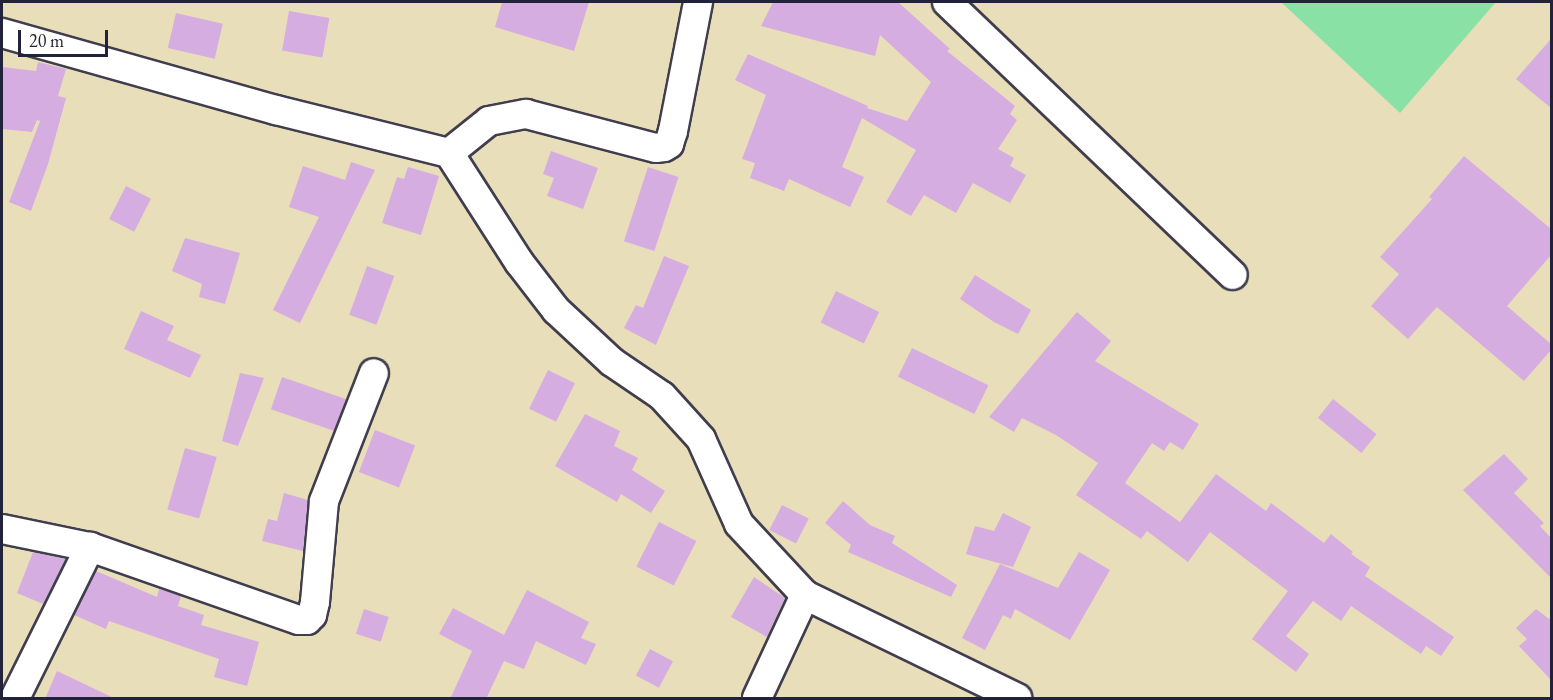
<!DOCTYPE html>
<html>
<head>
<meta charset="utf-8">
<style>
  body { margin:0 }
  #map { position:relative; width:1553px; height:700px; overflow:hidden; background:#e9deba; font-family:"EB Garamond",serif }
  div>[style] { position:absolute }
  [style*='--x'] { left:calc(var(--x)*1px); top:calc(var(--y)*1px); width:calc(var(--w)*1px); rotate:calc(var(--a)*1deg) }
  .green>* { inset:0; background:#89e1a6 }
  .building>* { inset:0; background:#d5ade0; transform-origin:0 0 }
  .roads { filter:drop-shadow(2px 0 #403e4e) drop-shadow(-2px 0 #403e4e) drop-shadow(0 2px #403e4e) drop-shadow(0 -2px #403e4e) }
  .street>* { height:28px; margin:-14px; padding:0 14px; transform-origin:14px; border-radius:14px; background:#fff }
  span { translate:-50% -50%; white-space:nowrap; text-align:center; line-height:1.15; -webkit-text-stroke:6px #fdfcf7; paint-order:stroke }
  .frame { position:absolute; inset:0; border:3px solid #22223b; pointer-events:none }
  .scale { position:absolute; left:18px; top:30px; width:90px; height:27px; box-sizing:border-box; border:3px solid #22223b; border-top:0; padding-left:8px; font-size:18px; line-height:21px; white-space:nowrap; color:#22223b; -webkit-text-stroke:4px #fdfcf7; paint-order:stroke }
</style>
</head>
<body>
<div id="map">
  <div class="green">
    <i style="clip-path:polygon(1281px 2px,1496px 2px,1400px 113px)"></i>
  </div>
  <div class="building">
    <i style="clip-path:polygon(502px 2px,589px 2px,574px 51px,495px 27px)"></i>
    <i style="clip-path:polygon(773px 2px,898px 2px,950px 49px,947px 51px,1015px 106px,1010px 114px,1017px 120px,998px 149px,1014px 158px,1010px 166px,1026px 175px,1010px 203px,973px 183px,956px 213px,924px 195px,911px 216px,886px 202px,916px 150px,862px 118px,842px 167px,864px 177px,850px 207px,789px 179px,784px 191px,750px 178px,755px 163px,742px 159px,766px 95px,735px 80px,748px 54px,868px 106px,867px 108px,907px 121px,931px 82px,880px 35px,875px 56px,761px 26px)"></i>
    <i style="left:289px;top:11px;width:41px;height:40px;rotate:10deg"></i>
    <i style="left:176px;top:13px;width:48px;height:36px;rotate:13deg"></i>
    <i style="clip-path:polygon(1551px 39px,1551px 108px,1516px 79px)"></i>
    <i style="clip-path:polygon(38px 62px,66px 69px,58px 96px,66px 98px,48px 164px,31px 211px,9px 202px,40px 121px,37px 120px,32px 132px,2px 129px,2px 67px,36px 71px)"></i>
    <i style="clip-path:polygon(551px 151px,598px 168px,583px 209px,547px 196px,554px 178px,543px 174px)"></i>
    <i style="clip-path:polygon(1464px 156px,1551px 229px,1551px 255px,1507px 306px,1551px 344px,1551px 350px,1524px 381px,1437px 307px,1408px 339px,1371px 306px,1399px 274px,1380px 257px,1432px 199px,1429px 197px)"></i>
    <i style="clip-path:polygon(351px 162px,375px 170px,300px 323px,273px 310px,319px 217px,289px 207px,303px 166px,345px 180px)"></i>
    <i style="clip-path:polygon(408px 167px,439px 176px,421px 235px,382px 223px,397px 177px,404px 179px)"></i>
    <i style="left:648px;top:167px;width:32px;height:78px;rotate:18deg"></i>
    <i style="left:126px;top:186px;width:28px;height:37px;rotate:27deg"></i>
    <i style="clip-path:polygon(185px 238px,240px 253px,225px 304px,199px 297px,202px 284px,172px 271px)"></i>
    <i style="clip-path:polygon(664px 256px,689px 266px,656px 345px,624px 328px,636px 305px,643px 308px)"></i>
    <i style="left:367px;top:266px;width:29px;height:52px;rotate:20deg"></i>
    <i style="clip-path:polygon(975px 275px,1031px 310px,1018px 334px,994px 322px,960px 299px)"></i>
    <i style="left:836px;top:291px;width:48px;height:35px;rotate:26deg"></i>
    <i style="clip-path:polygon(141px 311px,174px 326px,167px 340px,201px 355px,190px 378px,124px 349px)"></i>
    <i style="clip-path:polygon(1077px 312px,1111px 341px,1095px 361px,1199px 424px,1183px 450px,1170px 442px,1164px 451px,1152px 443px,1125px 483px,1180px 522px,1216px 474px,1266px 511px,1271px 503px,1324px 543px,1331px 534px,1353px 552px,1351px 554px,1370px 567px,1365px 576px,1454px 637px,1441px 656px,1426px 646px,1421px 654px,1351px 606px,1341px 621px,1313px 601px,1286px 636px,1309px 654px,1296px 672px,1252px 639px,1288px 591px,1210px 532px,1188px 562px,1147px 531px,1141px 539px,1076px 495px,1098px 463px,1056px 435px,1022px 418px,1014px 432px,989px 417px)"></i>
    <i style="left:912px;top:348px;width:85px;height:32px;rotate:26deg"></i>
    <i style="left:548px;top:370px;width:30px;height:43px;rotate:26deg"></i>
    <i style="clip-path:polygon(240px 373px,264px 378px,238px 446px,222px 441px)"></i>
    <i style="left:282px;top:377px;width:68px;height:34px;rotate:19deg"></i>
    <i style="left:1333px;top:399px;width:56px;height:24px;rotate:39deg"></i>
    <i style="clip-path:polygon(585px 414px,620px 431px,614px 446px,638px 458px,632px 470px,665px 491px,651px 513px,621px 494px,617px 502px,555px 466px)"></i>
    <i style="left:375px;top:430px;width:43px;height:45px;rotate:21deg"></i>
    <i style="left:185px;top:448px;width:33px;height:64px;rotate:16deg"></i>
    <i style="clip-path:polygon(1504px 454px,1528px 479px,1514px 493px,1544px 523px,1540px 526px,1551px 538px,1551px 578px,1463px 490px)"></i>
    <i style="clip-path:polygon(284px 493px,308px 500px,303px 551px,262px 541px,268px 519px,277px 521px)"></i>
    <i style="clip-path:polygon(843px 501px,870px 525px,895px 536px,892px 543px,957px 585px,951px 597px,848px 552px,851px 545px,825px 523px)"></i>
    <i style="left:782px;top:505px;width:30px;height:28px;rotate:27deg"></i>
    <i style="clip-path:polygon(1003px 513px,1031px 527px,1013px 567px,966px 554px,975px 526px,994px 531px)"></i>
    <i style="left:659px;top:522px;width:42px;height:50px;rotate:27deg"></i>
    <i style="clip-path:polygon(33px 552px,66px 559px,43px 604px,17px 593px)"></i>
    <i style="clip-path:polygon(1079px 552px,1110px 570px,1070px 640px,1015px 609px,1011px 619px,1003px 615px,985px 650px,962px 638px,1000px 564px,1058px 588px)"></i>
    <i style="clip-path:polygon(96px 571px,157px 597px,159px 589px,181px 596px,178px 606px,204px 615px,201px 625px,259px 642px,247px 686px,214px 677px,219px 659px,109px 621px,106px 629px,74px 615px)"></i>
    <i style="clip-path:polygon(754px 577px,785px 598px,767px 637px,731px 617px)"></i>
    <i style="clip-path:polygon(527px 590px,589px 622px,581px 638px,596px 644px,586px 665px,536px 641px,524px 669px,504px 661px,486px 699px,450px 699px,472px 651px,439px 634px,453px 608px,504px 635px)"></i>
    <i style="left:364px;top:609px;width:26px;height:26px;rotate:18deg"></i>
    <i style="clip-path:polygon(1536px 609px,1549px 619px,1551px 616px,1551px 680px,1519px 646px,1527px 639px,1516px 628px)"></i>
    <i style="left:650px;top:649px;width:26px;height:30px;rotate:28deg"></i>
    <i style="clip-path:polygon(57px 671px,116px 699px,45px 699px)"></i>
  </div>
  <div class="roads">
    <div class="street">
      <i style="--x:947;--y:2;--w:395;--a:43.7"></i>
      <i style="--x:2;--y:33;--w:285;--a:15.7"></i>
      <i style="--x:276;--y:110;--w:178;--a:14"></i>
      <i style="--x:449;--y:153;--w:130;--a:57.3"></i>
      <i style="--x:519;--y:262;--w:61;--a:52.4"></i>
      <i style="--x:556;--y:310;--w:76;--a:42.9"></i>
      <i style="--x:612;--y:362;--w:60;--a:34.2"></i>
      <i style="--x:662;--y:396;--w:58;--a:47.8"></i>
      <i style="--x:701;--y:439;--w:93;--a:65.9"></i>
      <i style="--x:739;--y:524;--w:97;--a:47.1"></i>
      <i style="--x:449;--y:153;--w:51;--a:-38.7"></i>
      <i style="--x:489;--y:121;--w:38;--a:-11"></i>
      <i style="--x:526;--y:114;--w:134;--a:14.7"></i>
      <i style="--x:656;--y:148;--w:8;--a:-7"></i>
      <i style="--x:664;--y:147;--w:6;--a:-31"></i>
      <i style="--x:669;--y:144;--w:14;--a:-73"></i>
      <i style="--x:673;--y:131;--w:131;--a:-79"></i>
      <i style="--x:2;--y:529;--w:90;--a:11.6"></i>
      <i style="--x:90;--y:547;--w:221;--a:19.3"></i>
      <i style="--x:299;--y:620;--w:8;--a:0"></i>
      <i style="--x:307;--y:620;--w:7;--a:-45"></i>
      <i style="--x:312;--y:615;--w:13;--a:-77"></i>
      <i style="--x:315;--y:602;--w:101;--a:-84.9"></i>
      <i style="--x:324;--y:501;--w:137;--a:-68.7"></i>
      <i style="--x:15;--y:698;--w:169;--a:-63.6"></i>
      <i style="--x:757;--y:698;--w:114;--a:-65"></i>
      <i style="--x:805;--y:595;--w:236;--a:25.9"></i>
    </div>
  </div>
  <div class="frame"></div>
  <div class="scale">20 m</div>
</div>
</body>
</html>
